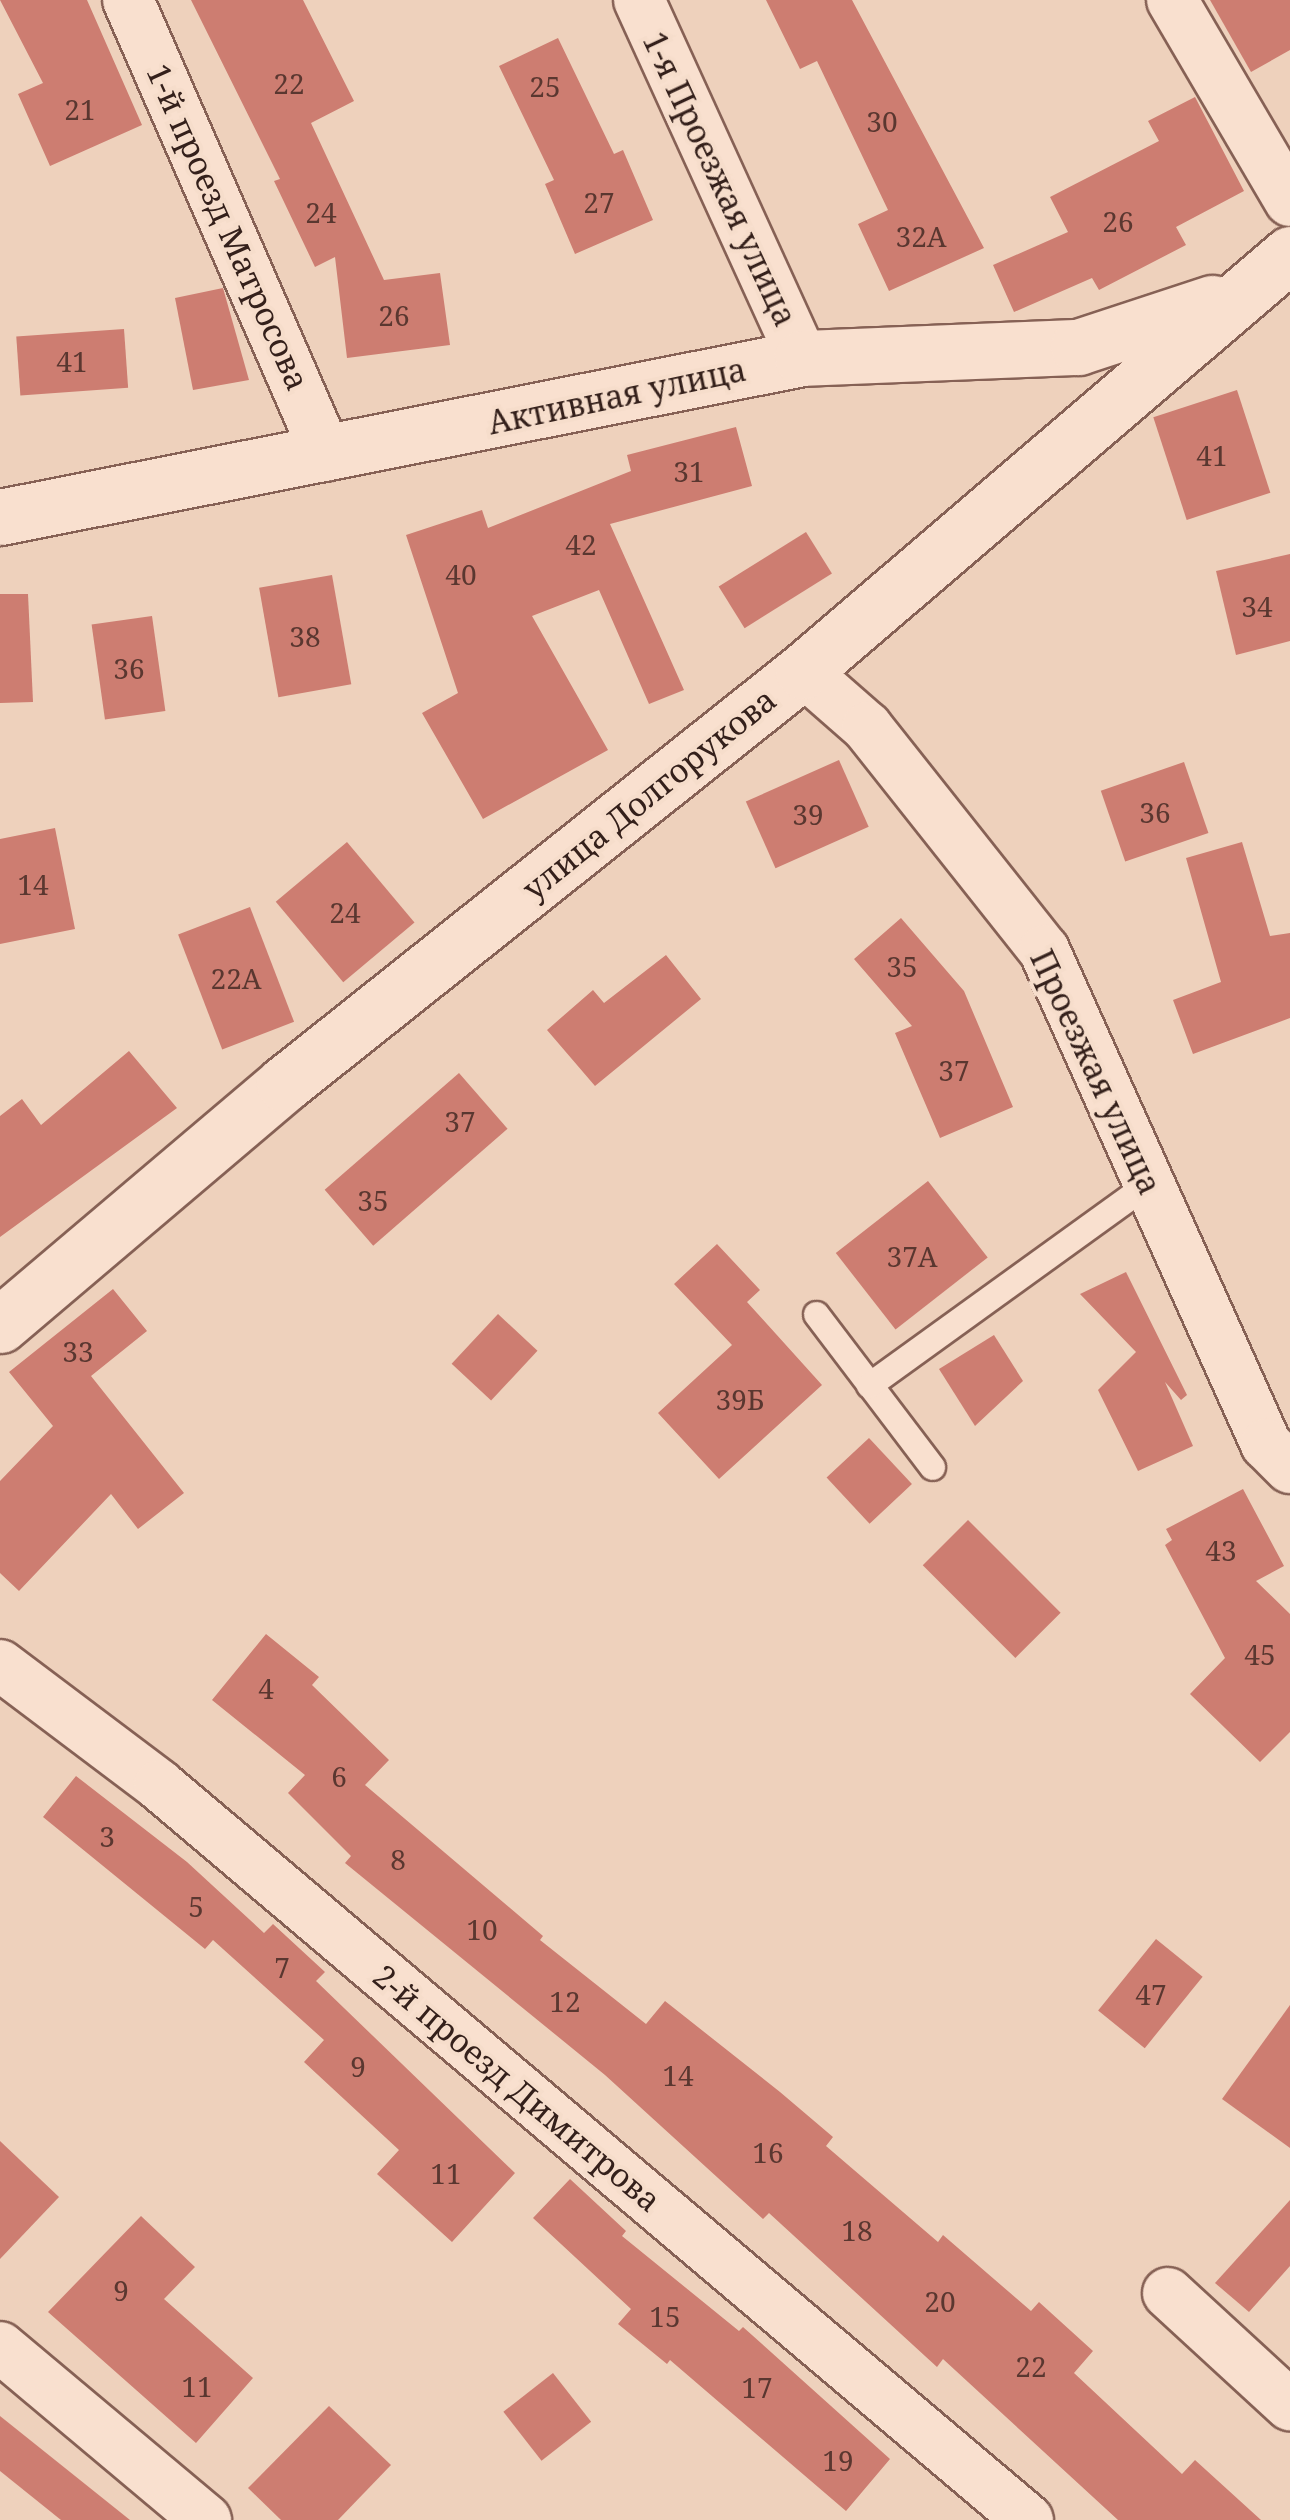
<!DOCTYPE html>
<html>
<head>
<meta charset="utf-8">
<style>
  body { margin:0 }
  #map { position:relative; width:1290px; height:2520px; overflow:hidden; background:#eed1bc; font-family:"Noto Serif",serif }
  div>[style] { position:absolute }
  [style*='--x'] { left:calc(var(--x)*1px); top:calc(var(--y)*1px); width:calc(var(--w)*1px); rotate:calc(var(--a)*1deg) }
  .building>* { inset:0; background:#cd7d71; transform-origin:0 0 }
  .roads { filter:drop-shadow(2px 0 #866155) drop-shadow(-2px 0 #866155) drop-shadow(0 2px #866155) drop-shadow(0 -2px #866155) }
  .lane>* { height:25px; margin:-12.5px; padding:0 12.5px; transform-origin:12.5px; border-radius:12.5px; background:#f9e0cf }
  .street>* { height:50px; margin:-25px; padding:0 25px; transform-origin:25px; border-radius:25px; background:#f9e0cf }
  .secondary>* { height:55px; margin:-27.5px; padding:0 27.5px; transform-origin:27.5px; border-radius:27.5px; background:#f9e0cf }
  span { translate:-50% -50%; white-space:nowrap; text-align:center; line-height:1.15; -webkit-text-stroke:8px #f6ddcb; paint-order:stroke }
  .number-label { font-size:28px; color:#5a3730 }
  .number-label span { -webkit-text-stroke-width:0 }
  .street-label { font-size:32px; color:#34201b }
</style>
</head>
<body>
<div id="map">
  <div class="building">
    <i style="clip-path:polygon(0 0,87px 0,142px 125px,50px 166px,18px 94px,43px 83px)"></i>
    <i style="clip-path:polygon(191px 0,303px 0,354px 101px,311px 123px,384px 280px,440px 273px,450px 345px,347px 358px,335px 257px,315px 267px,274px 181px,280px 179px)"></i>
    <i style="clip-path:polygon(766px 0,852px 0,984px 248px,889px 291px,858px 224px,888px 210px,817px 61px,800px 69px)"></i>
    <i style="clip-path:polygon(1210px 0,1290px 0,1290px 50px,1251px 72px)"></i>
    <i style="clip-path:polygon(558px 38px,614px 154px,623px 150px,653px 220px,575px 254px,545px 184px,554px 180px,499px 66px)"></i>
    <i style="clip-path:polygon(1195px 97px,1244px 191px,1176px 227px,1186px 245px,1099px 290px,1092px 278px,1014px 312px,993px 265px,1068px 232px,1050px 197px,1159px 141px,1148px 121px)"></i>
    <i style="clip-path:polygon(223px 288px,249px 380px,193px 390px,175px 298px)"></i>
    <i style="left:124px;top:329px;width:59px;height:108px;rotate:86deg"></i>
    <i style="left:1237px;top:390px;width:108px;height:88px;rotate:72deg"></i>
    <i style="clip-path:polygon(736px 427px,752px 486px,610px 524px,684px 690px,649px 704px,599px 590px,532px 616px,608px 750px,483px 819px,422px 713px,458px 693px,406px 535px,482px 510px,488px 528px,631px 471px,627px 455px)"></i>
    <i style="left:806px;top:532px;width:49px;height:103px;rotate:58deg"></i>
    <i style="clip-path:polygon(1290px 554px,1290px 641px,1236px 655px,1216px 571px)"></i>
    <i style="left:332px;top:575px;width:111px;height:74px;rotate:80deg"></i>
    <i style="clip-path:polygon(0 594px,28px 594px,33px 702px,0 703px)"></i>
    <i style="left:152px;top:616px;width:96px;height:61px;rotate:82deg"></i>
    <i style="left:839px;top:760px;width:73px;height:102px;rotate:66deg"></i>
    <i style="left:1184px;top:762px;width:75px;height:88px;rotate:71deg"></i>
    <i style="clip-path:polygon(55px 828px,75px 929px,0 944px,0 839px)"></i>
    <i style="left:347px;top:842px;width:105px;height:93px;rotate:50deg"></i>
    <i style="clip-path:polygon(1242px 842px,1270px 936px,1290px 933px,1290px 1018px,1193px 1054px,1173px 1000px,1221px 982px,1186px 858px)"></i>
    <i style="left:250px;top:907px;width:123px;height:77px;rotate:69deg"></i>
    <i style="clip-path:polygon(901px 918px,964px 991px,1013px 1107px,940px 1138px,895px 1033px,912px 1026px,854px 959px)"></i>
    <i style="clip-path:polygon(666px 955px,701px 999px,595px 1086px,547px 1030px,593px 990px,604px 1003px)"></i>
    <i style="clip-path:polygon(129px 1051px,177px 1108px,0 1237px,0 1116px,22px 1099px,41px 1125px)"></i>
    <i style="left:459px;top:1073px;width:74px;height:178px;rotate:49deg"></i>
    <i style="left:928px;top:1181px;width:97px;height:117px;rotate:52deg"></i>
    <i style="clip-path:polygon(717px 1244px,760px 1290px,747px 1302px,822px 1385px,719px 1479px,658px 1413px,732px 1345px,674px 1284px)"></i>
    <i style="clip-path:polygon(1126px 1272px,1187px 1395px,1181px 1400px,1165px 1382px,1193px 1446px,1138px 1471px,1098px 1390px,1136px 1352px,1080px 1294px)"></i>
    <i style="clip-path:polygon(113px 1289px,147px 1331px,91px 1376px,184px 1493px,138px 1529px,111px 1494px,19px 1591px,0 1573px,0 1481px,53px 1426px,9px 1372px)"></i>
    <i style="left:498px;top:1314px;width:54px;height:68px;rotate:43deg"></i>
    <i style="clip-path:polygon(994px 1335px,1023px 1381px,975px 1426px,939px 1369px)"></i>
    <i style="left:869px;top:1438px;width:63px;height:58px;rotate:47deg"></i>
    <i style="clip-path:polygon(1243px 1489px,1284px 1566px,1256px 1581px,1290px 1614px,1290px 1732px,1260px 1762px,1190px 1694px,1225px 1658px,1165px 1545px,1172px 1540px,1166px 1529px)"></i>
    <i style="left:968px;top:1520px;width:131px;height:64px;rotate:45deg"></i>
    <i style="clip-path:polygon(266px 1634px,319px 1677px,312px 1685px,389px 1760px,365px 1785px,543px 1936px,540px 1940px,646px 2024px,665px 2001px,780px 2092px,833px 2137px,826px 2146px,938px 2242px,943px 2235px,1031px 2311px,1039px 2302px,1093px 2351px,1074px 2373px,1182px 2474px,1195px 2460px,1261px 2520px,1118px 2520px,943px 2359px,937px 2367px,769px 2213px,763px 2219px,605px 2075px,345px 1863px,351px 1856px,288px 1793px,305px 1775px,212px 1700px)"></i>
    <i style="clip-path:polygon(76px 1776px,187px 1862px,264px 1933px,273px 1924px,325px 1972px,316px 1981px,515px 2173px,452px 2242px,377px 2174px,399px 2150px,304px 2062px,324px 2040px,213px 1940px,205px 1949px,43px 1817px)"></i>
    <i style="left:1156px;top:1939px;width:60px;height:92px;rotate:39deg"></i>
    <i style="clip-path:polygon(1290px 2005px,1290px 2148px,1222px 2099px)"></i>
    <i style="clip-path:polygon(0 2141px,59px 2197px,0 2259px)"></i>
    <i style="clip-path:polygon(570px 2179px,626px 2231px,622px 2236px,739px 2331px,743px 2327px,890px 2459px,846px 2511px,670px 2360px,667px 2364px,618px 2324px,631px 2309px,533px 2218px)"></i>
    <i style="clip-path:polygon(1290px 2200px,1290px 2266px,1249px 2312px,1215px 2283px)"></i>
    <i style="clip-path:polygon(141px 2216px,195px 2267px,164px 2299px,253px 2378px,196px 2443px,48px 2312px)"></i>
    <i style="left:553px;top:2373px;width:62px;height:63px;rotate:52deg"></i>
    <i style="clip-path:polygon(329px 2406px,391px 2465px,338px 2520px,281px 2520px,248px 2488px)"></i>
    <i style="clip-path:polygon(0 2416px,130px 2520px,61px 2520px,0 2471px)"></i>
  </div>
  <div class="roads">
    <div class="lane">
      <i style="--x:816;--y:1314;--w:192;--a:52.8"></i>
      <i style="--x:869;--y:1385;--w:344;--a:-35.8"></i>
    </div>
    <div class="street">
      <i style="--x:128;--y:0;--w:497;--a:66.4"></i>
      <i style="--x:639;--y:0;--w:393;--a:65.5"></i>
      <i style="--x:1172;--y:0;--w:233;--a:59.6"></i>
      <i style="--x:803;--y:671;--w:85;--a:41.2"></i>
      <i style="--x:867;--y:727;--w:285;--a:51.6"></i>
      <i style="--x:1044;--y:950;--w:542;--a:65.8"></i>
      <i style="--x:1266;--y:1444;--w:34;--a:45"></i>
      <i style="--x:0;--y:1665;--w:199;--a:37"></i>
      <i style="--x:159;--y:1785;--w:1138;--a:40.22"></i>
      <i style="--x:1168;--y:2293;--w:166;--a:42.6"></i>
      <i style="--x:0;--y:2347;--w:269;--a:40"></i>
    </div>
    <div class="secondary">
      <i style="--x:0;--y:517;--w:818;--a:-11.21"></i>
      <i style="--x:802;--y:358;--w:276;--a:-2.3"></i>
      <i style="--x:1078;--y:347;--w:141;--a:-18.2"></i>
      <i style="--x:0;--y:1325;--w:372;--a:-40.3"></i>
      <i style="--x:284;--y:1084;--w:663;--a:-38.51"></i>
      <i style="--x:803;--y:671;--w:641;--a:-40.57"></i>
    </div>
  </div>
  <div class="number-label">
    <span style="left:289px;top:83px">22</span>
    <span style="left:545px;top:86px">25</span>
    <span style="left:80px;top:109px">21</span>
    <span style="left:882px;top:121px">30</span>
    <span style="left:599px;top:202px">27</span>
    <span style="left:321px;top:212px">24</span>
    <span style="left:1118px;top:221px">26</span>
    <span style="left:921px;top:236px">32А</span>
    <span style="left:394px;top:315px">26</span>
    <span style="left:72px;top:361px">41</span>
    <span style="left:1212px;top:455px">41</span>
    <span style="left:689px;top:471px">31</span>
    <span style="left:581px;top:544px">42</span>
    <span style="left:461px;top:574px">40</span>
    <span style="left:1257px;top:606px">34</span>
    <span style="left:305px;top:636px">38</span>
    <span style="left:129px;top:668px">36</span>
    <span style="left:1155px;top:812px">36</span>
    <span style="left:808px;top:814px">39</span>
    <span style="left:33px;top:884px">14</span>
    <span style="left:345px;top:912px">24</span>
    <span style="left:902px;top:966px">35</span>
    <span style="left:236px;top:978px">22А</span>
    <span style="left:954px;top:1070px">37</span>
    <span style="left:460px;top:1121px">37</span>
    <span style="left:373px;top:1200px">35</span>
    <span style="left:912px;top:1256px">37А</span>
    <span style="left:78px;top:1351px">33</span>
    <span style="left:740px;top:1399px">39Б</span>
    <span style="left:1221px;top:1550px">43</span>
    <span style="left:1260px;top:1654px">45</span>
    <span style="left:266px;top:1688px">4</span>
    <span style="left:339px;top:1776px">6</span>
    <span style="left:107px;top:1836px">3</span>
    <span style="left:398px;top:1859px">8</span>
    <span style="left:196px;top:1906px">5</span>
    <span style="left:482px;top:1929px">10</span>
    <span style="left:282px;top:1967px">7</span>
    <span style="left:1151px;top:1994px">47</span>
    <span style="left:565px;top:2001px">12</span>
    <span style="left:358px;top:2066px">9</span>
    <span style="left:678px;top:2075px">14</span>
    <span style="left:768px;top:2152px">16</span>
    <span style="left:446px;top:2173px">11</span>
    <span style="left:857px;top:2230px">18</span>
    <span style="left:121px;top:2290px">9</span>
    <span style="left:940px;top:2301px">20</span>
    <span style="left:665px;top:2316px">15</span>
    <span style="left:1031px;top:2366px">22</span>
    <span style="left:197px;top:2386px">11</span>
    <span style="left:757px;top:2387px">17</span>
    <span style="left:838px;top:2460px">19</span>
  </div>
  <div class="street-label">
    <span style="left:720px;top:179px;rotate:65deg">1-я Проезжая улица</span>
    <span style="left:228px;top:227px;rotate:66deg">1-й проезд Матросова</span>
    <span style="left:617px;top:396px;rotate:-12deg">Активная улица</span>
    <span style="left:649px;top:794px;rotate:-39deg">улица Долгорукова</span>
    <span style="left:1096px;top:1072px;rotate:65deg">Проезжая улица</span>
    <span style="left:517px;top:2088px;rotate:40deg">2-й проезд Димитрова</span>
  </div>
</div>
</body>
</html>
